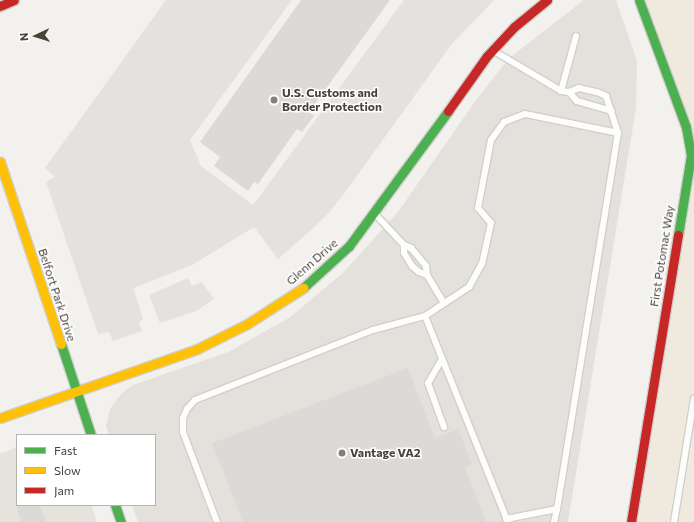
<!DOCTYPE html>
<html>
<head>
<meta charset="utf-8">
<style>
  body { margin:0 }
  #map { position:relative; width:694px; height:522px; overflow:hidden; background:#f2f1ed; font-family:Commissioner,sans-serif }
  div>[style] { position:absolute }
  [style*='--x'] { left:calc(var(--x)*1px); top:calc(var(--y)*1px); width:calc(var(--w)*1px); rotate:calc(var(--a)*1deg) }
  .residential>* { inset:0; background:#e5e3db }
  .commercial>* { inset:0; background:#f0eade }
  .industrial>* { inset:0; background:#e4e1dd }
  .parking>* { inset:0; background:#e4e2de }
  .building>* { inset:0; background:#dcdad6 }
  .roads { filter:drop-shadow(1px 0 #d0cfcb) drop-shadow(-1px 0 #d0cfcb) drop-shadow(0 1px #d0cfcb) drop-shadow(0 -1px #d0cfcb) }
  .lane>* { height:6px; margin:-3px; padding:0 3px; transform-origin:3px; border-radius:3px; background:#fdfdfc }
  .fast>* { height:9px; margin:-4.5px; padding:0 4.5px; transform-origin:4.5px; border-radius:4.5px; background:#4caf50 }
  .slow>* { height:9px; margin:-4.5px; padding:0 4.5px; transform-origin:4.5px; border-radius:4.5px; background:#ffc107 }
  .jam>* { height:9px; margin:-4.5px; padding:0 4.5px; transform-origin:4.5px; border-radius:4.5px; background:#c62828 }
  .dots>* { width:11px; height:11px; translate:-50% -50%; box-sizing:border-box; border:2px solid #fff; border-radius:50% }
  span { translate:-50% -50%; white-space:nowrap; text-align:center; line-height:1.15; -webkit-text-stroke:3px #fff; paint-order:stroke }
  .poi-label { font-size:12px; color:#484339; font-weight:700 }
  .left { translate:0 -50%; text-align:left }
  .street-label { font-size:12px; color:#484339 }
  .legend { position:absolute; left:16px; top:434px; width:140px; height:72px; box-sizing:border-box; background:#fff; border:1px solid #b6b4b0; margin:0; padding:5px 7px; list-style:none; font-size:12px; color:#484339 }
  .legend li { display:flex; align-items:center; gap:8px; height:20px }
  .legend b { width:20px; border:1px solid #b6b4b0 }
  .north { position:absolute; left:16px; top:16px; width:40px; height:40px; -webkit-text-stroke:3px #fff; paint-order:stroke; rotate:266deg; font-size:11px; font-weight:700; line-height:16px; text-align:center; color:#484339 }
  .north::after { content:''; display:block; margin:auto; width:14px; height:18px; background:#484339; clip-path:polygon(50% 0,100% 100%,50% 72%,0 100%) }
</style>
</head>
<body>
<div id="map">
  <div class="residential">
    <i style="clip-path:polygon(17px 447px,17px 505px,91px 505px,97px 522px,0 522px,0 454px)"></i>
  </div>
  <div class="commercial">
    <i style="clip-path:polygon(639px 0,694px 0,694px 522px,631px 522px,691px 155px)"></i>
  </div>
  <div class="industrial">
    <i style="clip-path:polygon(584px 0,616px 0,637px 61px,636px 108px,568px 522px,138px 522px,132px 505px,155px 505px,155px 435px,109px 435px,106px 426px,110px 409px,122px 393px,133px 385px,228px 352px,289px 318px,343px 273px,398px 212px,474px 103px,508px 59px)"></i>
  </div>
  <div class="parking">
    <i style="clip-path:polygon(166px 0,292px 0,190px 140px,201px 166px,253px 205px,404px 0,494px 0,451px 45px,349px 187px,328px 214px,310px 231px,278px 259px,254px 227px,192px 265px,136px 287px,134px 290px,143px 319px,139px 323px,142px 331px,113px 341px,109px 332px,98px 334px,46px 182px,55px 177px,45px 168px)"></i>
    <i style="clip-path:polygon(188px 278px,192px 286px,202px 282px,214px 299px,196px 311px,160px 323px,149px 295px)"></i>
  </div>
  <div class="building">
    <i style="clip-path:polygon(301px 0,390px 0,309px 112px,314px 116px,302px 132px,297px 129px,258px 184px,254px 182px,248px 191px,214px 166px,220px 157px,200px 142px)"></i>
    <i style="clip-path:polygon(408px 368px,435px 438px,458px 429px,472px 464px,465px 467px,486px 522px,243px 522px,212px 443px)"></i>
    <i style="clip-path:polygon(16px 505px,40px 505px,46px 522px,21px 522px)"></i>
  </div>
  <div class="roads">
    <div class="lane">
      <i style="--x:494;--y:51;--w:78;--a:30.8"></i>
      <i style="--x:561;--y:91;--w:8;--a:7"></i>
      <i style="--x:569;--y:92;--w:11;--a:-22"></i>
      <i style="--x:579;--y:88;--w:18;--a:13"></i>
      <i style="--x:597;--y:92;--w:10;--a:24"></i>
      <i style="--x:606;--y:96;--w:39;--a:72"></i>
      <i style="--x:618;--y:133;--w:381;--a:99.2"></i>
      <i style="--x:557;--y:509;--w:52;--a:168.9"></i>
      <i style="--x:561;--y:91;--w:57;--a:-74.7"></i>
      <i style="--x:569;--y:92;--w:12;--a:48"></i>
      <i style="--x:577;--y:101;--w:36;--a:16"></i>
      <i style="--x:376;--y:215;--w:41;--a:47"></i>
      <i style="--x:404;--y:245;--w:8;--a:23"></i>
      <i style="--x:411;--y:248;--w:23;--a:50"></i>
      <i style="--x:426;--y:266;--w:9;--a:84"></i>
      <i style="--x:427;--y:275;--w:33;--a:59"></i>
      <i style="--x:404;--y:245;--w:8;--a:90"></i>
      <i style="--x:404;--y:253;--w:15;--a:58"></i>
      <i style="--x:412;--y:266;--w:9;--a:41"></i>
      <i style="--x:419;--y:272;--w:9;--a:21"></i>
      <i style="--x:425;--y:316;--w:222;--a:68.1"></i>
      <i style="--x:442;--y:359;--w:28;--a:120"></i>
      <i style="--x:428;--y:383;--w:47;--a:70"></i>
      <i style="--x:217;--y:522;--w:96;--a:-110.7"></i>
      <i style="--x:183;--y:432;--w:14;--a:-90"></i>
      <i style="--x:183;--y:418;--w:10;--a:-66"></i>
      <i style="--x:187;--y:409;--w:12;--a:-48"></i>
      <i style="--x:195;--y:400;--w:191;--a:-21.5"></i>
      <i style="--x:373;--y:330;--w:54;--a:-15.1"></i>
      <i style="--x:425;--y:316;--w:53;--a:-33.4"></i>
      <i style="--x:469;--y:287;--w:26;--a:-61"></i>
      <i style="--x:482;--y:264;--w:42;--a:-77.6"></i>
      <i style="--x:491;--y:223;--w:20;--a:-131"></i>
      <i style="--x:478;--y:208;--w:69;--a:-79.2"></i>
      <i style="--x:491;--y:140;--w:22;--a:-54"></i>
      <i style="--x:504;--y:122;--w:22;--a:-21"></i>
      <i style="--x:525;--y:114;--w:95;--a:11.5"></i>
      <i style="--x:554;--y:522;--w:13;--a:-77"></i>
      <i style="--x:674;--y:522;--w:125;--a:-80.8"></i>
    </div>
    <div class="fast">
      <i style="--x:639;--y:0;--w:135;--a:69.7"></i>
      <i style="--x:686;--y:127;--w:28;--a:80"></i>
      <i style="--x:691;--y:155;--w:81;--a:99.2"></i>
      <i style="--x:303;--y:288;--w:62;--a:-42.4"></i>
      <i style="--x:349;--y:246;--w:167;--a:-53.7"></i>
      <i style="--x:61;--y:344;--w:96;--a:71.8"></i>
      <i style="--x:115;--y:505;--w:18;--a:71"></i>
    </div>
    <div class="slow">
      <i style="--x:0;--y:162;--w:192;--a:71.5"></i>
      <i style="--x:0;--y:418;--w:209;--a:-19.3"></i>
      <i style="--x:197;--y:349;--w:56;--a:-26.6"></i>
      <i style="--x:247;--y:324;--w:67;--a:-32.7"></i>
    </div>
    <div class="jam">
      <i style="--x:0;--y:6;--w:15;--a:-23"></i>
      <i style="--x:448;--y:111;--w:67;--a:-54.7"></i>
      <i style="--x:487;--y:56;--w:40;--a:-47"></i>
      <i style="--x:514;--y:27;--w:43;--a:-39.3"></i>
      <i style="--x:631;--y:522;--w:291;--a:-80.7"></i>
    </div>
  </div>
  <div class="dots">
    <i style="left:274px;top:100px;background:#848078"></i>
    <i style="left:342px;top:453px;background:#848078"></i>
  </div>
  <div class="poi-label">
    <span class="left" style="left:282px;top:100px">U.S. Customs and<br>Border Protection</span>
    <span class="left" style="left:350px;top:453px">Vantage VA2</span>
  </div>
  <div class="street-label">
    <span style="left:662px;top:256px;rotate:-81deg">First Potomac Way</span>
    <span style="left:312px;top:262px;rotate:-41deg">Glenn Drive</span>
    <span style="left:57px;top:295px;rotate:72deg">Belfort Park Drive</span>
  </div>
  <ul class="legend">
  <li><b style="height:5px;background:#4caf50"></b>Fast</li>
  <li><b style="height:5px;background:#ffc107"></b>Slow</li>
  <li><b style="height:5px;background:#c62828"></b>Jam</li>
  </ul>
  <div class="north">N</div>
</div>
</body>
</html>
